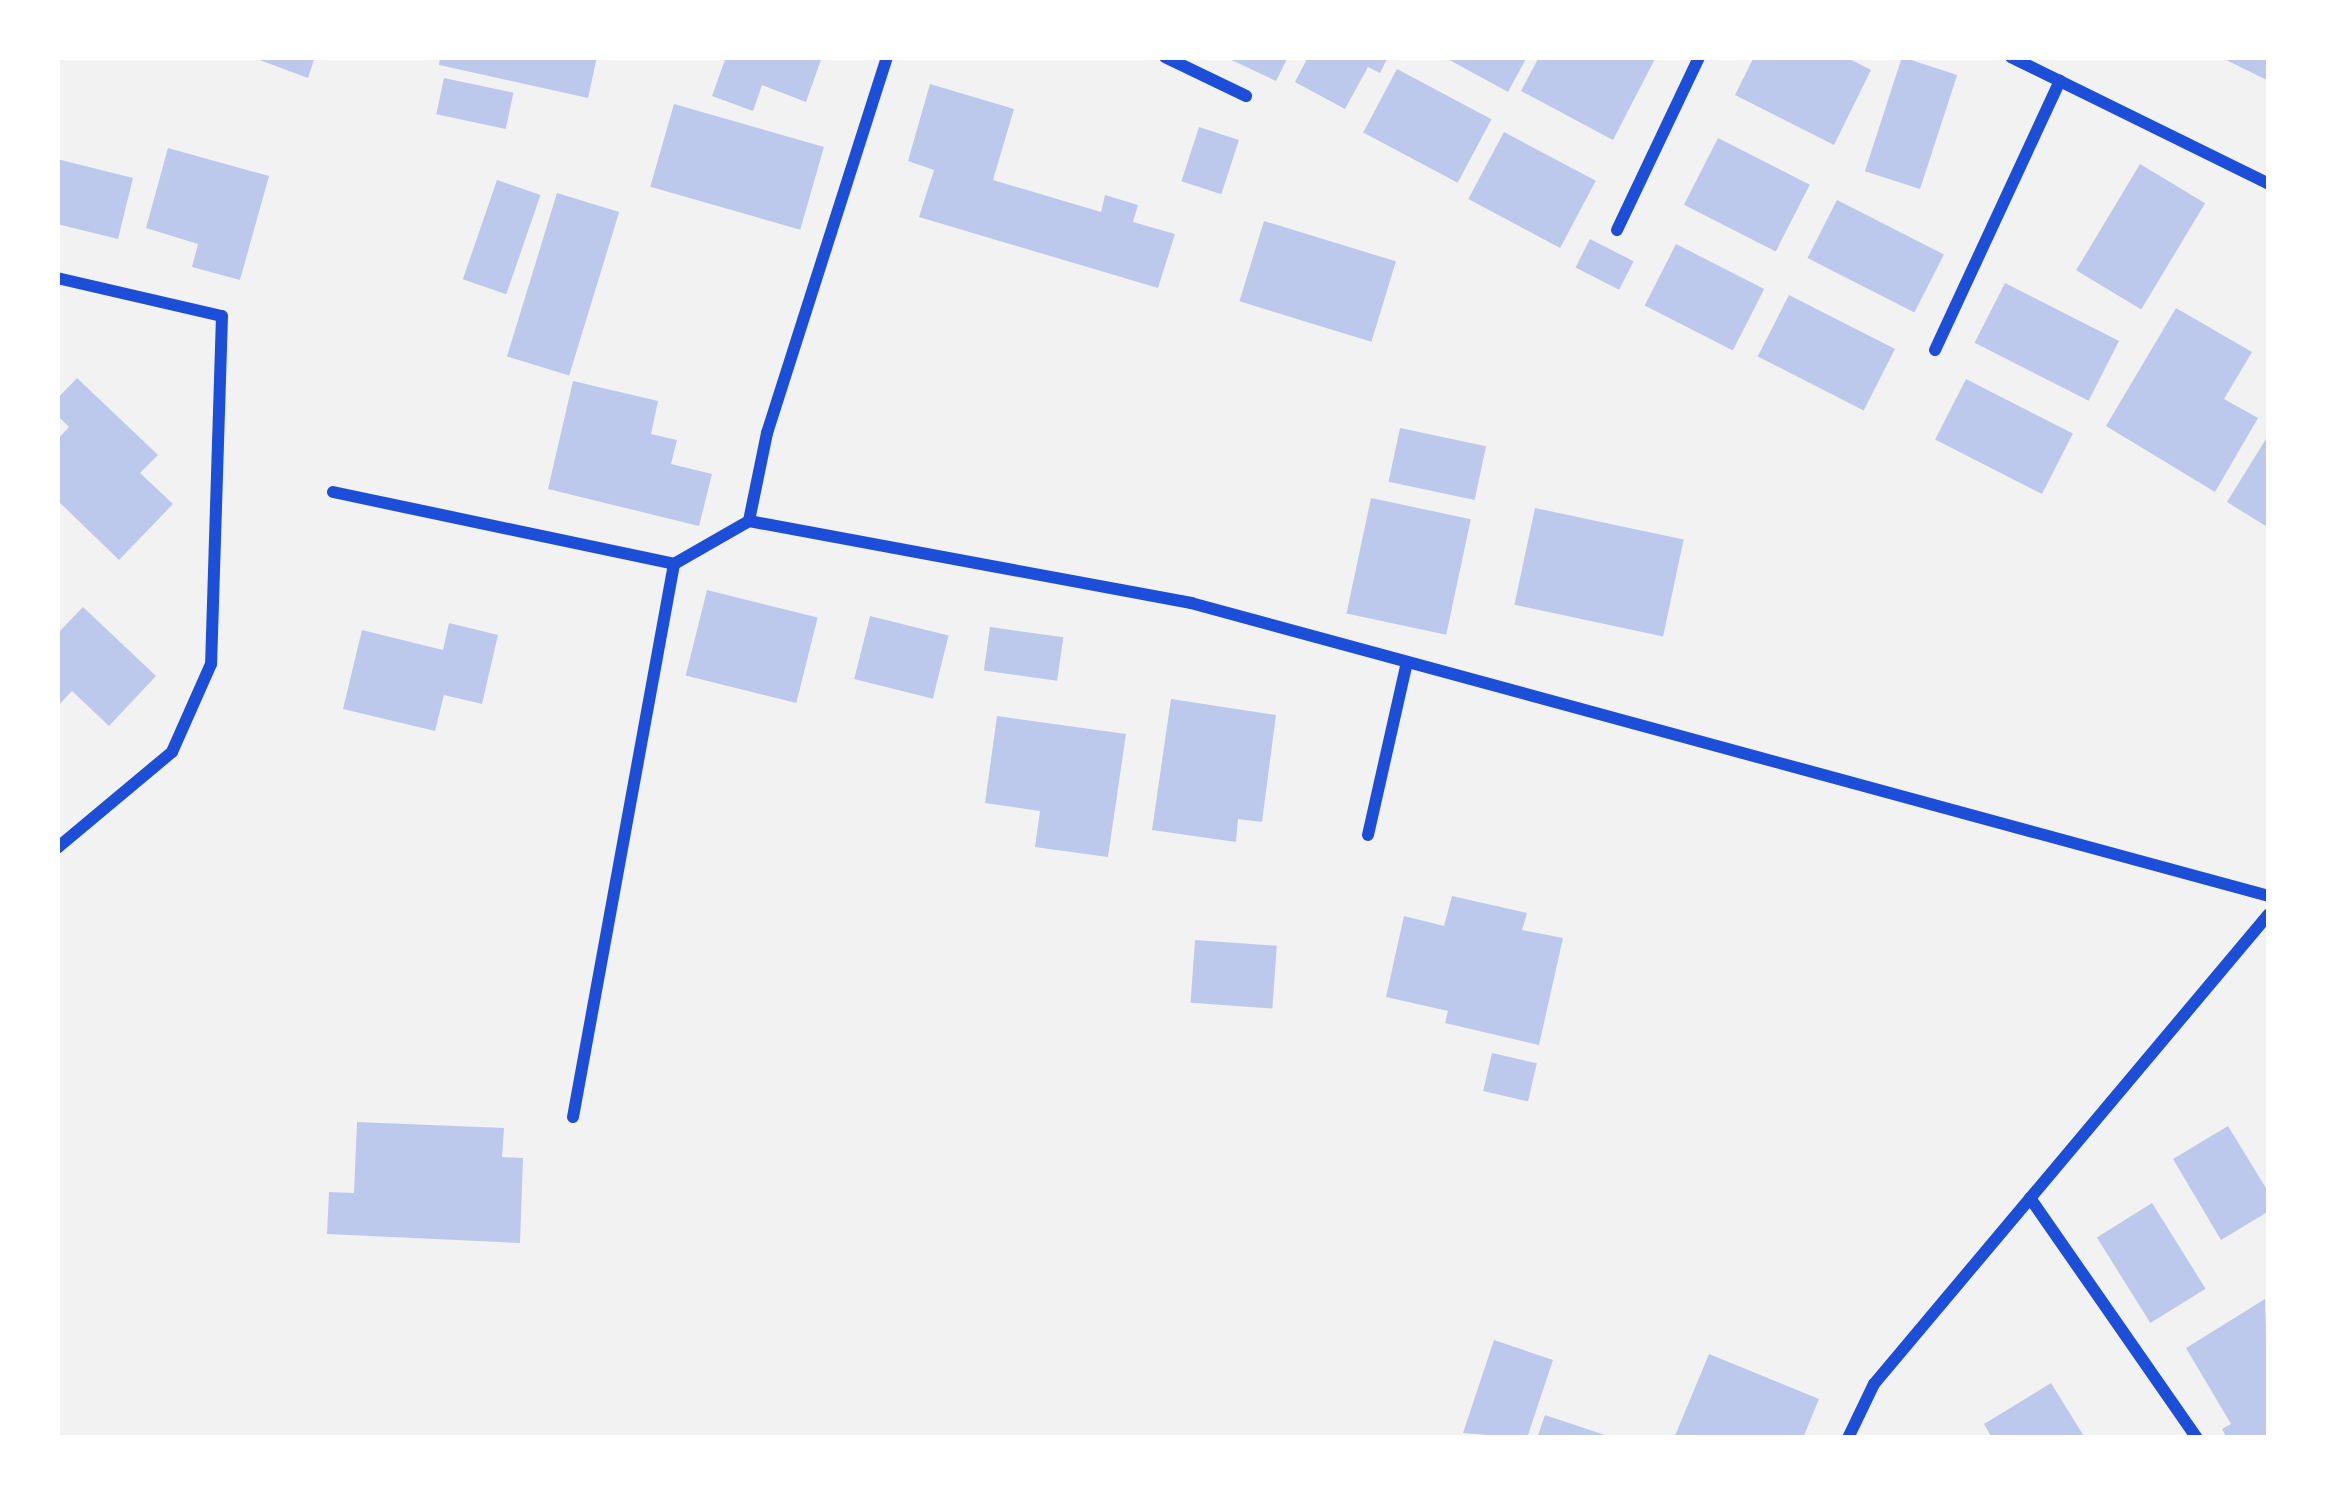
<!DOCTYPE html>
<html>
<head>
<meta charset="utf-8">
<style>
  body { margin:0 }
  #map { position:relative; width:2326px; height:1495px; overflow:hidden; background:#f2f2f2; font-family:"Source Serif 4",serif }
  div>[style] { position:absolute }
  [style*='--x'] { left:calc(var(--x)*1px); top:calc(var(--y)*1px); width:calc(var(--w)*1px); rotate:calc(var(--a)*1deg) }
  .building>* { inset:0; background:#bdc9ec; transform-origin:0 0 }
  .minor>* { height:12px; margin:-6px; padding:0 6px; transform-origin:6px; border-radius:6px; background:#1d4ed8 }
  span { translate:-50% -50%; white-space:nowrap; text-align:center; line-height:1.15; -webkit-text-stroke:12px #fff; paint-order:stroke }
  .frame { position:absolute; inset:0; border:60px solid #fff; pointer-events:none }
</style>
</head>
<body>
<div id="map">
  <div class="building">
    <i style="clip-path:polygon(251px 57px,315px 57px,308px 78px)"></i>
    <i style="clip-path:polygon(440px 57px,597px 57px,588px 98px,439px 65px)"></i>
    <i style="clip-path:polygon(726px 57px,822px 57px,806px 102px,762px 85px,753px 111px,712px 96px)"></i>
    <i style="clip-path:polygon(1225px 57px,1288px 57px,1276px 81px)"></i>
    <i style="clip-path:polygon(1308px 57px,1388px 57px,1380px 73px,1368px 67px,1345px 109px,1295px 82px)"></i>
    <i style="clip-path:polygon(1444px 57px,1527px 57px,1508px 92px)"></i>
    <i style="clip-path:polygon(1539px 57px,1656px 57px,1613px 140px,1521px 91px)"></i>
    <i style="clip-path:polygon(1754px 57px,1846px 57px,1871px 70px,1834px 145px,1735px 95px)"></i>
    <i style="left:1902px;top:57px;width:58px;height:120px;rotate:18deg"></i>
    <i style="clip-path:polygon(2220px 57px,2269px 57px,2269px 81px)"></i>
    <i style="left:1397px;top:69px;width:107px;height:72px;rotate:28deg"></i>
    <i style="left:444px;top:78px;width:71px;height:37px;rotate:12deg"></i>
    <i style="clip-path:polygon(930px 84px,1014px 109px,993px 180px,1101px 212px,1105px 195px,1138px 205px,1133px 222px,1175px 234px,1158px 288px,919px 217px,934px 170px,908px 161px)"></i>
    <i style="left:674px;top:104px;width:156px;height:86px;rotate:16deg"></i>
    <i style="left:1199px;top:127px;width:42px;height:57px;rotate:18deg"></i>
    <i style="left:1504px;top:132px;width:104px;height:76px;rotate:28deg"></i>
    <i style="left:1718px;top:138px;width:103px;height:75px;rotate:27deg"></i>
    <i style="clip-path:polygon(168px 148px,269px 176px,240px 280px,192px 267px,198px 244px,146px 228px)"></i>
    <i style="clip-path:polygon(57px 159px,133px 178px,118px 239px,57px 224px)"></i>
    <i style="left:2140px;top:164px;width:76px;height:124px;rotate:31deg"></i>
    <i style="left:497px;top:180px;width:46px;height:105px;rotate:19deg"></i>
    <i style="left:557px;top:193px;width:65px;height:171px;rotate:17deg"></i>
    <i style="left:1837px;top:200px;width:120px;height:65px;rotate:27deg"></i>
    <i style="left:1264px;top:221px;width:138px;height:84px;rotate:17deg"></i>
    <i style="left:1590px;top:239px;width:49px;height:32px;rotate:27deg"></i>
    <i style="left:1676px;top:244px;width:99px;height:69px;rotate:27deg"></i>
    <i style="left:2005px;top:283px;width:128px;height:67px;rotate:27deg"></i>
    <i style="left:1789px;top:295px;width:119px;height:69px;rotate:27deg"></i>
    <i style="clip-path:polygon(2176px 308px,2252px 352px,2224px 399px,2258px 418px,2215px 492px,2106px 426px)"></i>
    <i style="clip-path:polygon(77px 378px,158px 455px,140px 473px,173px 504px,119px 560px,57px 500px,57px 440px,69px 427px,57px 415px,57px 399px)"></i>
    <i style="left:1966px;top:379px;width:120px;height:68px;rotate:27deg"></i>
    <i style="clip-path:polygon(573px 381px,658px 401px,651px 434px,677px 440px,671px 464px,712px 474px,699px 526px,548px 489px)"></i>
    <i style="left:1400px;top:428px;width:88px;height:55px;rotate:12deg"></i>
    <i style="clip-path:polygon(2269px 434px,2269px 528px,2227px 502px)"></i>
    <i style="left:1371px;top:498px;width:102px;height:118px;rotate:12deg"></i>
    <i style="left:1535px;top:508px;width:152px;height:99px;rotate:12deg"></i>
    <i style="left:707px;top:590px;width:114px;height:88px;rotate:14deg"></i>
    <i style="clip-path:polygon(83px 607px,156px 676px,109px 726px,72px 691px,57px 707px,57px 634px)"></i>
    <i style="left:870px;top:616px;width:81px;height:65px;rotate:14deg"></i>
    <i style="clip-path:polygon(449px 623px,498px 635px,482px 704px,444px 695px,435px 731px,343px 709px,362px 630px,443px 650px)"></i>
    <i style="left:990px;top:627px;width:74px;height:44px;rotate:8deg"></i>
    <i style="clip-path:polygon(1171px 699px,1276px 715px,1262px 822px,1238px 819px,1236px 842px,1152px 830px)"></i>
    <i style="clip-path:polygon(997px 716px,1126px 734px,1108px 857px,1035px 847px,1040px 811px,985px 803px)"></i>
    <i style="clip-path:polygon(1452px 896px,1527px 913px,1522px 930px,1563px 938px,1539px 1045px,1445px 1023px,1448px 1011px,1386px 997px,1404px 916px,1444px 926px)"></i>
    <i style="left:1195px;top:940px;width:82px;height:63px;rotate:4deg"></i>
    <i style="left:1492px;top:1053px;width:46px;height:39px;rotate:13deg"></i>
    <i style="clip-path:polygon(357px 1122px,504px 1128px,502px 1157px,523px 1158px,520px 1243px,327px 1234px,329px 1192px,354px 1193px)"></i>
    <i style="clip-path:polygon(2228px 1126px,2269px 1193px,2269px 1211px,2221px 1240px,2173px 1159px)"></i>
    <i style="left:2152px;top:1203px;width:101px;height:65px;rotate:58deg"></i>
    <i style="clip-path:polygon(2265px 1299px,2269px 1438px,2227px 1438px,2222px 1429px,2231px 1424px,2186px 1348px)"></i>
    <i style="clip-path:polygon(1494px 1340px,1553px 1360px,1527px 1438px,1463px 1433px)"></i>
    <i style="clip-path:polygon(1709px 1354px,1819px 1399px,1803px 1438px,1674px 1438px)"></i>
    <i style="clip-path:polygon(2051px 1383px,2085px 1438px,1992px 1438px,1984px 1424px)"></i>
    <i style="clip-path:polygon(1545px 1415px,1611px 1437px,1611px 1438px,1537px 1438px)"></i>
  </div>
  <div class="minor">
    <i style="--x:887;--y:57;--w:395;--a:107.7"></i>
    <i style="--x:767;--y:433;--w:90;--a:101.6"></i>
    <i style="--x:749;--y:521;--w:450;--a:10.5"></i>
    <i style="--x:1191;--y:603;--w:1117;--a:15.21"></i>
    <i style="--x:1165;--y:57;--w:90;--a:25.7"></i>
    <i style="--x:2011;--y:57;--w:288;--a:26.2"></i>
    <i style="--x:1617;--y:230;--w:191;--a:-64.6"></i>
    <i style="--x:57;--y:278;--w:169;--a:13"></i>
    <i style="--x:222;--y:316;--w:348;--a:91.8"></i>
    <i style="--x:211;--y:664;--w:96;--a:113.9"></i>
    <i style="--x:172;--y:752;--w:150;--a:140.1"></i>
    <i style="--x:1935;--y:350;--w:297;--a:-65.1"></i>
    <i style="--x:333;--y:492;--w:349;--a:11.9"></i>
    <i style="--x:1368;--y:835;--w:177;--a:-77.3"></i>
    <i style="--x:573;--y:1117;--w:562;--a:-79.65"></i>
    <i style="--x:674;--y:564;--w:86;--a:-29.8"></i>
    <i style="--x:2030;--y:1198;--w:292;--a:55.2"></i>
    <i style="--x:1848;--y:1438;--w:60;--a:-64.3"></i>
    <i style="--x:1874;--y:1384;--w:614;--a:-49.96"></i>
  </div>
  <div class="frame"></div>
</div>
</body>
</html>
